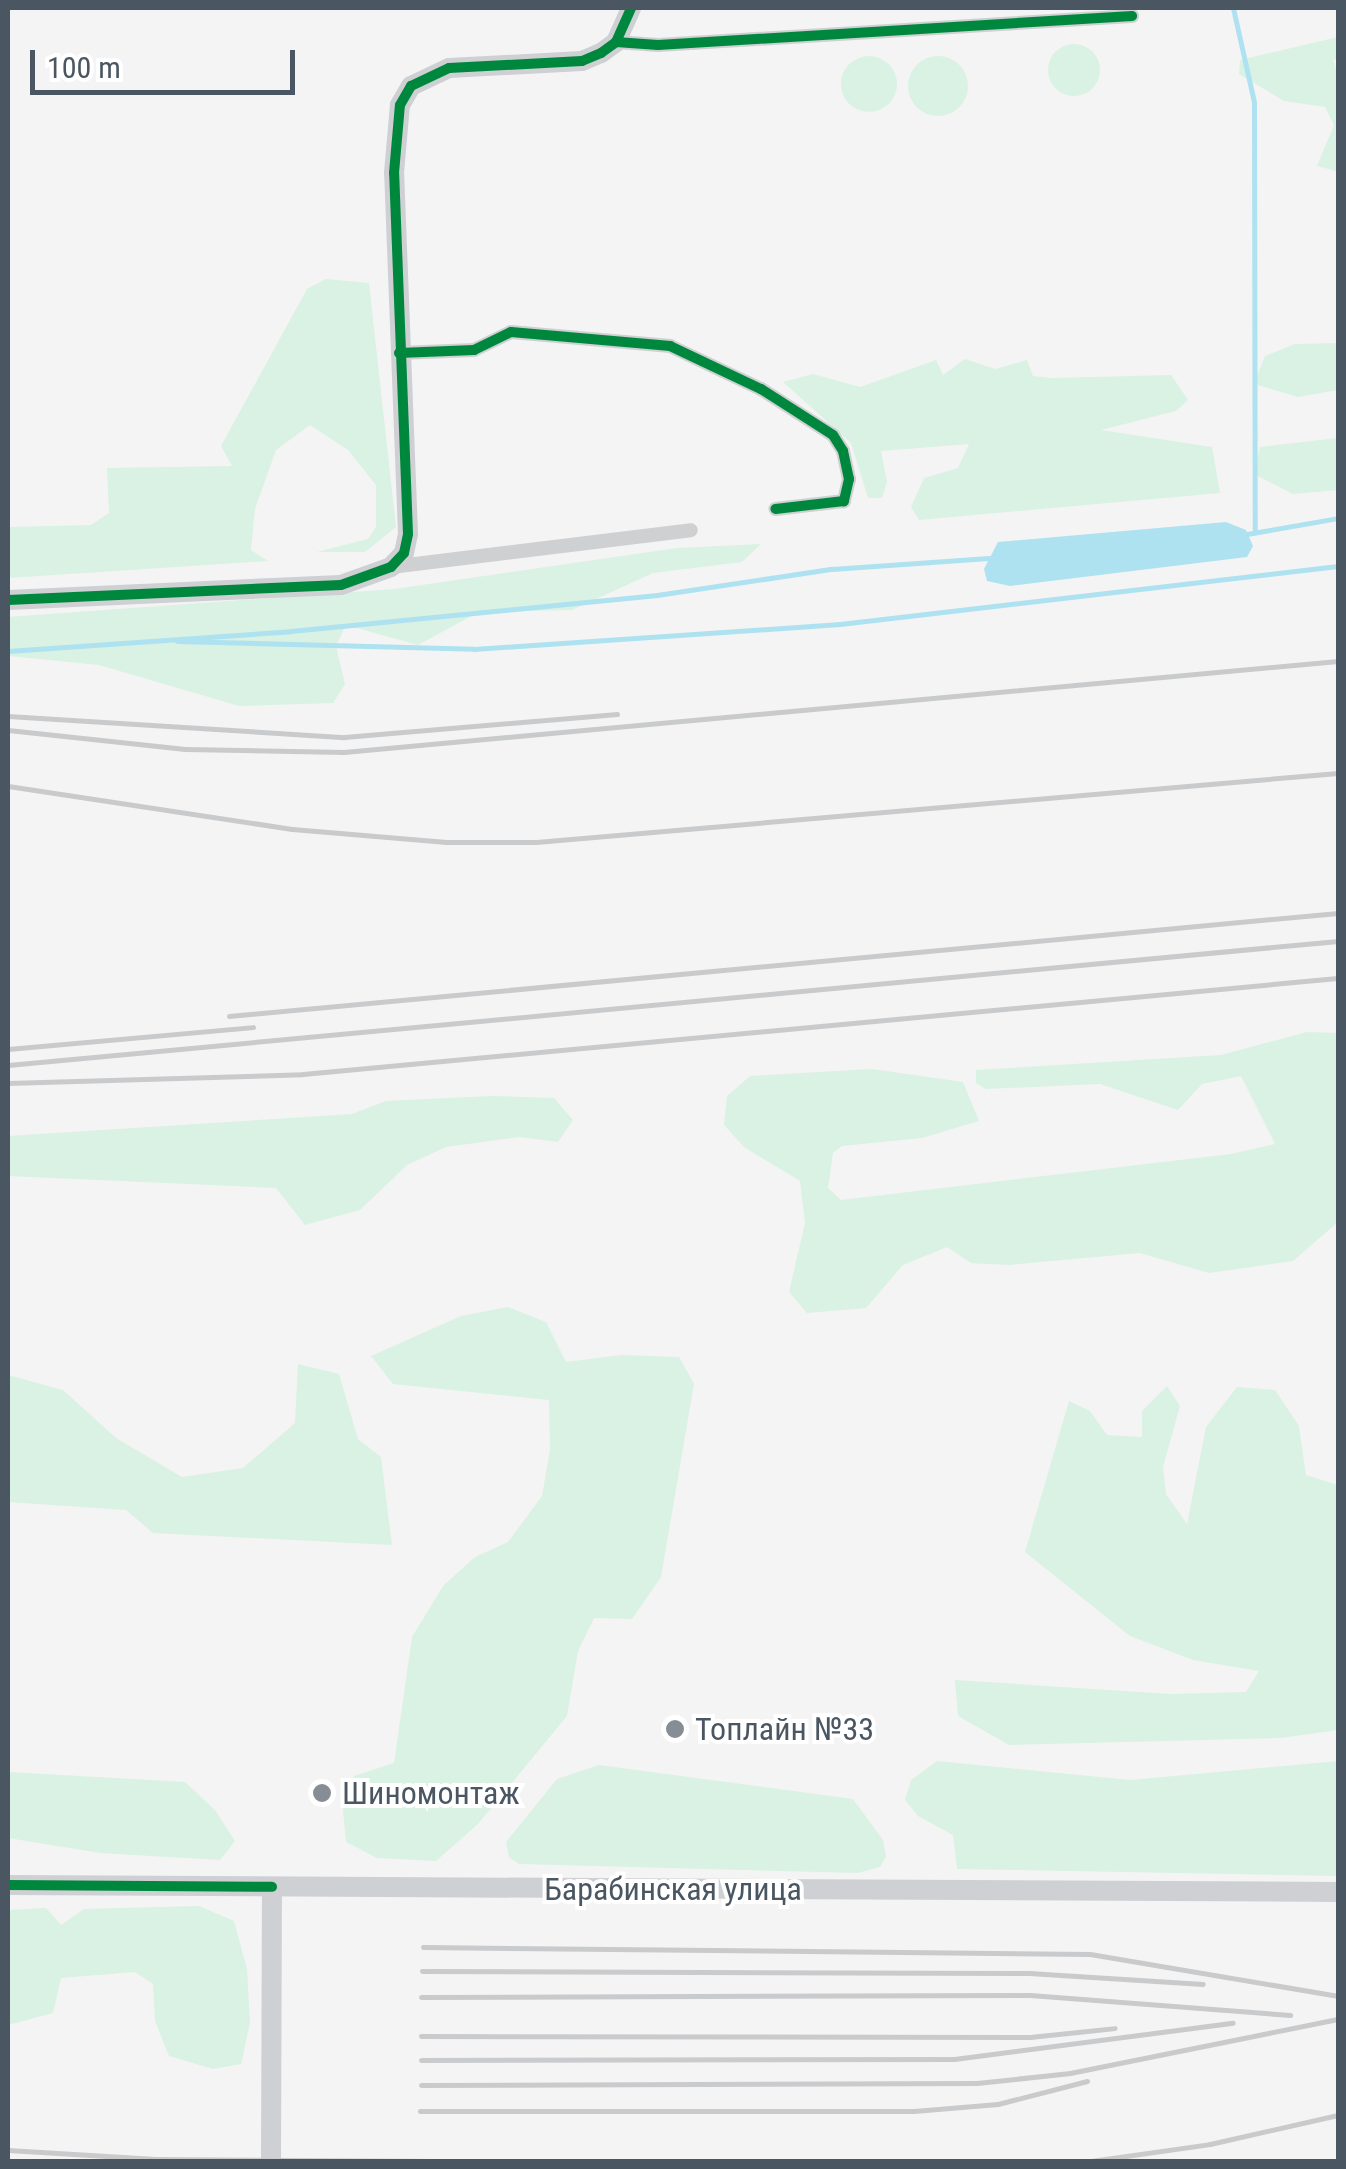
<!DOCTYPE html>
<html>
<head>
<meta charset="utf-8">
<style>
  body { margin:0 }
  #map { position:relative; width:1346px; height:2169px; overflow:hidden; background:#f4f4f4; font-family:"Roboto Condensed",sans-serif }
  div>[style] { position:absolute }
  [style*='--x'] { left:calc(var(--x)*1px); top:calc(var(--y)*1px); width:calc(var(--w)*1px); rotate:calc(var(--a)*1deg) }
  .green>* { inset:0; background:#d9f2e3 }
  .round { border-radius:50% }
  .water>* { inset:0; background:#aee2f0 }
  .stream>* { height:5px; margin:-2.5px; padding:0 2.5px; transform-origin:2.5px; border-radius:2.5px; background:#aee2f0 }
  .street>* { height:14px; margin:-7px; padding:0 7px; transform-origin:7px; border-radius:7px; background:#ced0d2 }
  .secondary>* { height:20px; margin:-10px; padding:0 10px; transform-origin:10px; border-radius:10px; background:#ced0d4 }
  .rail>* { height:5px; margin:-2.5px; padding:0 2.5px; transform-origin:2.5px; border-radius:2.5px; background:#c9cacc }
  .cycleway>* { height:10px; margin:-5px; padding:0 5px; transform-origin:5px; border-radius:5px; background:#00873e }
  .dots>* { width:28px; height:28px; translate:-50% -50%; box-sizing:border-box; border:5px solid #fff; border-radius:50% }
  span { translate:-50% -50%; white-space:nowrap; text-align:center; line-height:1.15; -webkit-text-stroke:8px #fff; paint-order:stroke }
  .poi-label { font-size:32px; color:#4a5661 }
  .left { translate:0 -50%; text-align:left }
  .street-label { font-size:32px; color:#4a5661 }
  .frame { position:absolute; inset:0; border:10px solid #4a5661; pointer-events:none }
  .scale { position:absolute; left:30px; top:50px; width:265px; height:45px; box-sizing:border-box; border:5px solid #4a5661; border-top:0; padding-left:12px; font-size:30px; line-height:35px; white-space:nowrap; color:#4a5661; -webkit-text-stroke:8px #fff; paint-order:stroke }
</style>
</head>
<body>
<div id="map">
  <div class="green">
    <i style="clip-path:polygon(1338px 37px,1338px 61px,1333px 59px,1338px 76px,1336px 171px,1317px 166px,1334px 125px,1325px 107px,1284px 101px,1239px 74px,1240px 60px)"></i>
    <i class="round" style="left:1048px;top:44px;width:52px;height:52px"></i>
    <i class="round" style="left:841px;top:56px;width:56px;height:56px"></i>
    <i class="round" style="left:908px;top:56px;width:60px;height:60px"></i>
    <i style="clip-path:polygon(326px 279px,369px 283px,396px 527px,365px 552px,317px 552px,368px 539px,376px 527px,376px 485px,348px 450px,310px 425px,276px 450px,255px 509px,251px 550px,268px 561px,8px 578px,8px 527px,91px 525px,109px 513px,107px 468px,232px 466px,221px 446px,307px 289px)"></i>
    <i style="clip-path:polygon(1338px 343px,1338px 390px,1298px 397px,1254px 384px,1265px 356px,1295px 344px)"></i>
    <i style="clip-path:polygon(965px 359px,995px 369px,1027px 360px,1033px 376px,1052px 378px,1171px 375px,1188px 400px,1176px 411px,1101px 430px,1212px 447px,1220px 493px,919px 520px,911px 507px,924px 478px,958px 468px,969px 444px,881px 451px,887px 482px,882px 498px,868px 498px,851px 443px,783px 382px,813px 374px,860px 387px,936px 360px,943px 375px)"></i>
    <i style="clip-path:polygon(1338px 438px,1338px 490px,1293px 494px,1254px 474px,1260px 447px)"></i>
    <i style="clip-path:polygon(761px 544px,742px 562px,653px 573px,572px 610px,479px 612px,418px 645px,346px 625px,336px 646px,345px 684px,333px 703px,239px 706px,99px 665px,8px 656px,8px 617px,394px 589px,677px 548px)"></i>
    <i style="clip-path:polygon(1307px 1032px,1338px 1033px,1338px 1222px,1293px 1261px,1209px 1273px,1140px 1253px,1009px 1265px,971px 1263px,947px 1247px,903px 1265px,866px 1308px,807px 1313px,789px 1292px,805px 1223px,800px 1181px,744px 1147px,724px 1125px,727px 1096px,750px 1076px,872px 1069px,963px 1082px,979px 1121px,922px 1138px,842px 1146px,833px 1153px,828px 1188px,841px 1200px,1231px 1154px,1275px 1144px,1241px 1076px,1202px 1084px,1178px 1110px,1100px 1084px,986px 1089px,976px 1083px,976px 1070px,1221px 1055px)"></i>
    <i style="clip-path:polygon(491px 1096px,554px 1098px,573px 1120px,558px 1142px,519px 1137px,446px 1147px,407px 1165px,360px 1210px,305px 1225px,276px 1188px,8px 1176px,8px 1136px,352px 1114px,386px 1101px)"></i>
    <i style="clip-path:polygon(508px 1307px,546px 1322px,566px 1362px,621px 1355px,679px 1357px,694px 1384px,661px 1577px,632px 1619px,594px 1618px,578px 1651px,567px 1716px,478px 1824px,436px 1861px,377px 1858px,346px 1842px,343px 1810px,354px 1776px,394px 1763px,412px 1637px,443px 1586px,475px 1557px,508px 1542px,542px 1496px,550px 1450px,549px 1400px,393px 1384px,371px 1356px,461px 1316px)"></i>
    <i style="clip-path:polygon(298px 1364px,339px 1374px,358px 1439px,381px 1457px,392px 1545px,153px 1533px,126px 1510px,8px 1502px,8px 1375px,63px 1390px,116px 1438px,182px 1477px,243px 1468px,295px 1423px)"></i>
    <i style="clip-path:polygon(1167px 1386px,1180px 1406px,1163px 1467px,1166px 1494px,1187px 1524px,1206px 1427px,1237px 1387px,1275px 1390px,1299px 1426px,1306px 1475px,1338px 1485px,1338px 1730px,1281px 1738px,1009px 1745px,958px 1716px,955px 1680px,1170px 1694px,1246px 1692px,1259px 1671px,1193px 1660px,1130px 1636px,1025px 1552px,1069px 1401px,1090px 1411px,1107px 1435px,1142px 1437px,1142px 1411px)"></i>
    <i style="clip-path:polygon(937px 1761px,1130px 1780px,1338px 1761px,1338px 1876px,957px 1869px,953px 1835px,918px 1816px,905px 1800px,911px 1780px)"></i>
    <i style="clip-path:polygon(599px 1765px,853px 1799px,883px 1840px,886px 1857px,880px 1867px,858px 1873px,519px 1864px,509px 1857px,506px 1842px,557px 1779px)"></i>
    <i style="clip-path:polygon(8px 1772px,185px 1782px,215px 1810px,235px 1841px,220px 1860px,100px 1853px,8px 1838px)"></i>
    <i style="clip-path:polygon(199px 1906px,234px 1921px,247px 1969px,250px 2023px,241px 2064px,213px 2069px,169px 2056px,155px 2021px,153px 1984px,135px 1972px,61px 1978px,53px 2013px,8px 2025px,8px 1910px,46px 1908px,61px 1925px,84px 1909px)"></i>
  </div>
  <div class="water">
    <i style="clip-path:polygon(1226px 522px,1246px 530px,1253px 546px,1247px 557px,1010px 586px,987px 581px,984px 569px,998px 542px)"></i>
  </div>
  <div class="stream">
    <i style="--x:1233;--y:8;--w:96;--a:77.4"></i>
    <i style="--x:1254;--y:102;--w:429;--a:89.9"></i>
    <i style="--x:1241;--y:535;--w:98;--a:-9.9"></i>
    <i style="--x:177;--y:641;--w:297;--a:1.5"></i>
    <i style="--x:474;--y:649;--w:367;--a:-3.9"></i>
    <i style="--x:840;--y:624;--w:501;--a:-6.64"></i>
    <i style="--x:8;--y:651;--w:284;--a:-4"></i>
    <i style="--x:291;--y:631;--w:368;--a:-5.6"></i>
    <i style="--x:657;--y:595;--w:177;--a:-8.5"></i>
    <i style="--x:832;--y:569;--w:157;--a:-4"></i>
  </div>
  <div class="street">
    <i style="--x:616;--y:42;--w:42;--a:4.1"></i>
    <i style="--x:658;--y:45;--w:475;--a:-3.5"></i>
    <i style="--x:399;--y:353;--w:75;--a:-2.3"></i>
    <i style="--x:474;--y:350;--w:41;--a:-25.9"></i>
    <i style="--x:511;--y:332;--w:160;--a:5"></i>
    <i style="--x:670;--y:346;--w:101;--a:25.3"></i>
    <i style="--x:761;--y:389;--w:85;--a:32.6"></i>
    <i style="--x:833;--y:435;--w:19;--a:58"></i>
    <i style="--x:843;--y:451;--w:29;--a:78"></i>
    <i style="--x:849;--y:479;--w:23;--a:103"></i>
    <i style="--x:844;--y:501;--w:69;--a:173.4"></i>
    <i style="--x:391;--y:567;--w:302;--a:-7"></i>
  </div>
  <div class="secondary">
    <i style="--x:8;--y:600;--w:333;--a:-2.6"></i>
    <i style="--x:341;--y:585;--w:53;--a:-19.8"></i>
    <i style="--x:391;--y:567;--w:19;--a:-47"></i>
    <i style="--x:404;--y:553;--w:19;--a:-78"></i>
    <i style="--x:408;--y:534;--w:361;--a:-92.2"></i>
    <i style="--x:394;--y:173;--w:68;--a:-85"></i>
    <i style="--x:400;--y:105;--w:22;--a:-60"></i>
    <i style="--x:411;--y:86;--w:42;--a:-25.3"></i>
    <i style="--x:449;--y:68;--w:133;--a:-3"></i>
    <i style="--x:582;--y:61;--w:21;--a:-23"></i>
    <i style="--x:601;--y:53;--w:19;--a:-36"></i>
    <i style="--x:616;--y:42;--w:37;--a:-66"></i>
    <i style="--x:8;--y:1885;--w:1330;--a:0.3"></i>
    <i style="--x:271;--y:2162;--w:275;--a:-89.8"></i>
  </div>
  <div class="rail">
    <i style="--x:8;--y:716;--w:337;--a:3.6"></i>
    <i style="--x:344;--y:737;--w:274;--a:-4.8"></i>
    <i style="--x:8;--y:730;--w:178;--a:6.1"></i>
    <i style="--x:185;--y:749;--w:159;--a:1.1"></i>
    <i style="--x:344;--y:752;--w:998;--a:-5.23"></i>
    <i style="--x:8;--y:786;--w:287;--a:8.6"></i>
    <i style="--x:292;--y:829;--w:155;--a:4.8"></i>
    <i style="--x:446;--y:842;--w:90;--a:0"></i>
    <i style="--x:536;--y:842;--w:805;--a:-4.92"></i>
    <i style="--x:229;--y:1016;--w:1114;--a:-5.31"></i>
    <i style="--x:8;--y:1049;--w:246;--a:-5.1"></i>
    <i style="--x:8;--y:1065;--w:1336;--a:-5.33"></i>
    <i style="--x:8;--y:1083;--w:295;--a:-1.7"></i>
    <i style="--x:303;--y:1074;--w:1039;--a:-5.3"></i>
    <i style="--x:423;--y:1947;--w:667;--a:0.6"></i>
    <i style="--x:1090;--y:1954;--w:252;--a:9.6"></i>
    <i style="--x:422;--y:1971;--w:607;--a:0.19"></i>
    <i style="--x:1029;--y:1973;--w:174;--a:3.6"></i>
    <i style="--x:421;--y:1997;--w:609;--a:-0.19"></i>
    <i style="--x:1030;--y:1995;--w:261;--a:4.4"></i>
    <i style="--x:421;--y:2036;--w:609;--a:0.09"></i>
    <i style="--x:1030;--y:2037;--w:85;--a:-6"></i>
    <i style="--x:421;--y:2060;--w:533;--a:-0.11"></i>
    <i style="--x:954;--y:2059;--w:281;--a:-7.4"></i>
    <i style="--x:421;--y:2085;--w:556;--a:-0.21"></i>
    <i style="--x:977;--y:2083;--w:94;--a:-6.1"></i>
    <i style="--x:1070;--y:2073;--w:273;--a:-11.4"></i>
    <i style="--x:420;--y:2111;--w:494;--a:0"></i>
    <i style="--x:914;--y:2111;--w:84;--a:-4.8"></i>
    <i style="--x:998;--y:2104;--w:92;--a:-14.5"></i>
    <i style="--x:8;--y:2150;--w:148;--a:3.5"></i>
    <i style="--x:156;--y:2159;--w:386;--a:0.4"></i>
    <i style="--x:1084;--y:2162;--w:127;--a:-8.1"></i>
    <i style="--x:1210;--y:2144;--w:131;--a:-12.8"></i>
  </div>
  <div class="cycleway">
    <i style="--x:616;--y:42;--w:42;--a:4.1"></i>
    <i style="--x:658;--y:45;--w:475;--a:-3.5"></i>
    <i style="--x:399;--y:353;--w:75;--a:-2.3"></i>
    <i style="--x:474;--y:350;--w:41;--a:-25.9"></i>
    <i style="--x:511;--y:332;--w:160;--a:5"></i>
    <i style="--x:670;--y:346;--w:101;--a:25.3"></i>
    <i style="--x:761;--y:389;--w:85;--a:32.6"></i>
    <i style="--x:833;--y:435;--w:19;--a:58"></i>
    <i style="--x:843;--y:451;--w:29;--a:78"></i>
    <i style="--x:849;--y:479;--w:23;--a:103"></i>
    <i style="--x:844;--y:501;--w:69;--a:173.4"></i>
    <i style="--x:8;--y:600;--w:333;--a:-2.6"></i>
    <i style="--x:341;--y:585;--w:53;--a:-19.8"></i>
    <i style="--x:391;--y:567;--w:19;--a:-47"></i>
    <i style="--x:404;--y:553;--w:19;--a:-78"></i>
    <i style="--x:408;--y:534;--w:361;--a:-92.2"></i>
    <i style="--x:394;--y:173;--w:68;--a:-85"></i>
    <i style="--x:400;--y:105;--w:22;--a:-60"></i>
    <i style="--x:411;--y:86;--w:42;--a:-25.3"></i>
    <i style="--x:449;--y:68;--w:133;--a:-3"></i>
    <i style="--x:582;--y:61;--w:21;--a:-23"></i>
    <i style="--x:601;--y:53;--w:19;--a:-36"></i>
    <i style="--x:616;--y:42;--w:37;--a:-66"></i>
    <i style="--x:8;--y:1885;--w:264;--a:0.4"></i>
  </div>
  <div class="dots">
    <i style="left:675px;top:1729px;background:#868d94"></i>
    <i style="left:322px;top:1793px;background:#868d94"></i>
  </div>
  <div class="poi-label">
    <span class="left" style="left:695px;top:1729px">Топлайн №33</span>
    <span class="left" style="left:342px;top:1793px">Шиномонтаж</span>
  </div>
  <div class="street-label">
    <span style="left:673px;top:1889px">Барабинская улица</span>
  </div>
  <div class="frame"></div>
  <div class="scale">100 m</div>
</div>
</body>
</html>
